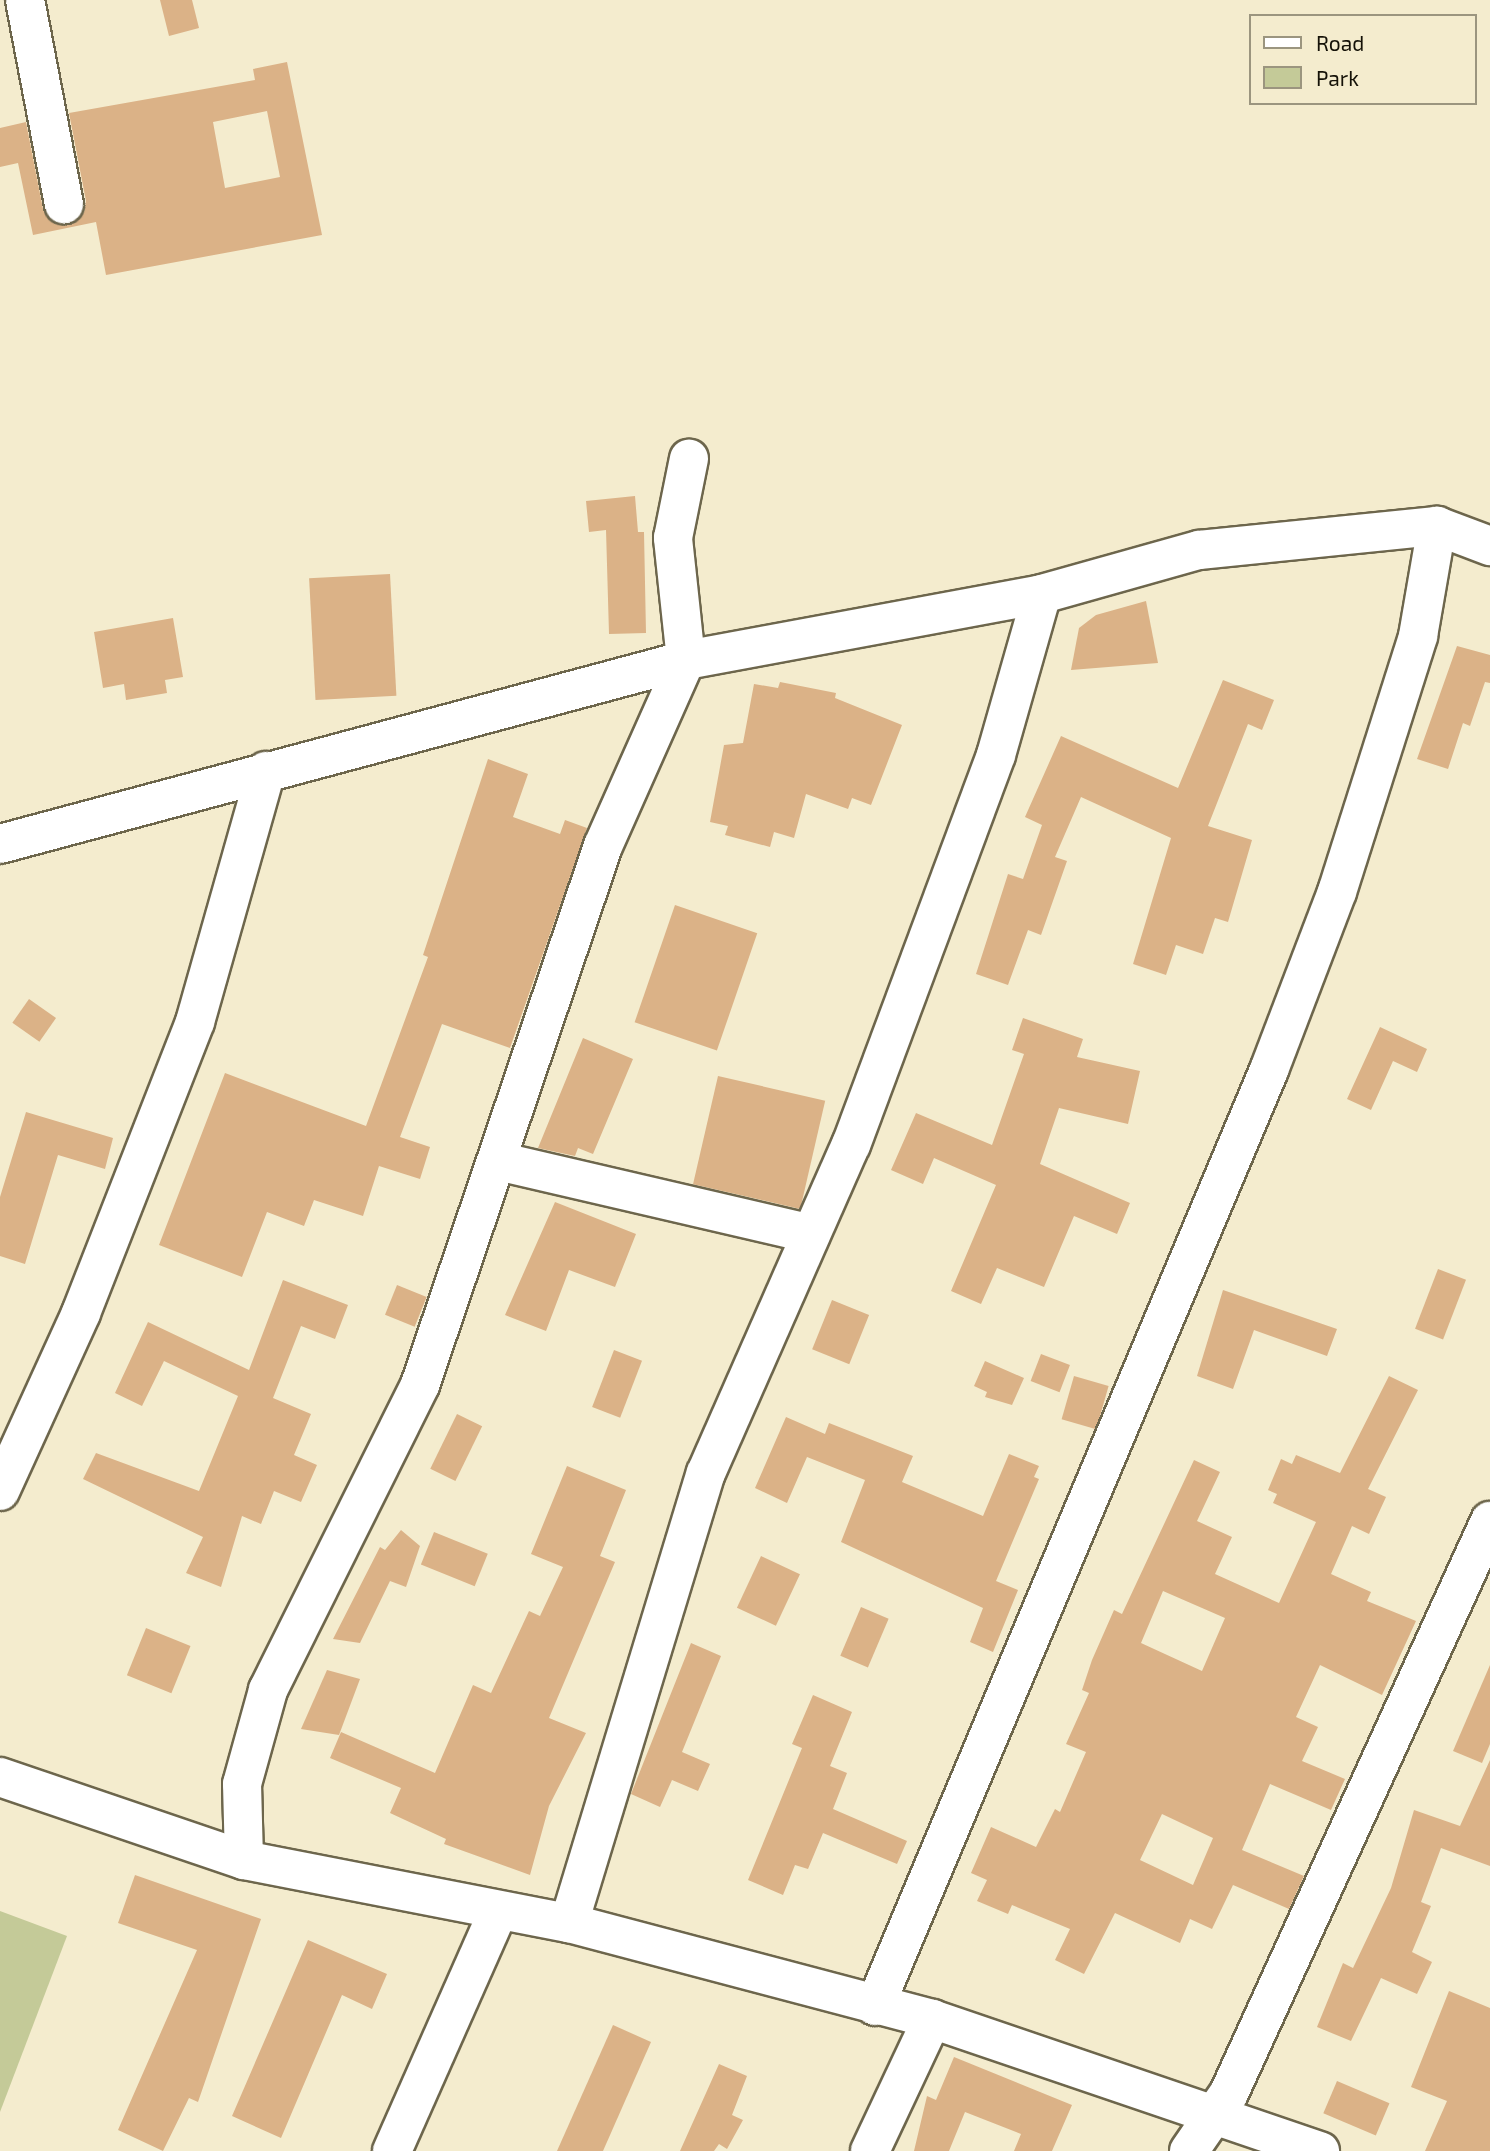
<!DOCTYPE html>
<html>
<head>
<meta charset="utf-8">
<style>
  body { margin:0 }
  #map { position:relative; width:1490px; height:2151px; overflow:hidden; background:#f4ecce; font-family:"Exo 2",sans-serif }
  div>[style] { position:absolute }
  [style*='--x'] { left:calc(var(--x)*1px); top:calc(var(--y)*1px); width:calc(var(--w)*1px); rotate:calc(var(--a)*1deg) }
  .green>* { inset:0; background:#c4ca98 }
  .building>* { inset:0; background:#dbb287; transform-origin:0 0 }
  .roads { filter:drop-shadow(2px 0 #6d664c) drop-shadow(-2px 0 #6d664c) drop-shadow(0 2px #6d664c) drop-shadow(0 -2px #6d664c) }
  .minor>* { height:38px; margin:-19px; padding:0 19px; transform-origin:19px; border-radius:19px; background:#fff }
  span { translate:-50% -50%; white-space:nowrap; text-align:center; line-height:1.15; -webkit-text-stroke:6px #f4ecce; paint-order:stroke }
  .legend { position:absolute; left:1249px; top:14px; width:228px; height:91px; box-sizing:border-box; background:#f4ecce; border:2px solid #9b957f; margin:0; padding:9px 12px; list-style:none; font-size:21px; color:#151208 }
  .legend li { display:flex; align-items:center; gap:14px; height:35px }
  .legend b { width:35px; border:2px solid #9b957f }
</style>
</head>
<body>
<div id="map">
  <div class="green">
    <i style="clip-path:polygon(0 1911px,67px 1936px,0 2112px)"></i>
  </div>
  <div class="building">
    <i style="clip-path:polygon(160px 0,192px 0,199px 28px,169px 36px)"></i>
    <i style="clip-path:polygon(evenodd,287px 62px,322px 235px,106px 275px,96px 222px,33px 235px,18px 163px,0 167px,0 128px,26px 122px,43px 209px,56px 224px,69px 225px,84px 212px,86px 201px,69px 113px,255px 80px,253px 69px,287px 62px,267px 111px,280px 177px,225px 188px,213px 122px,267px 111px)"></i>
    <i style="clip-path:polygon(635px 496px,638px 532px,644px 532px,646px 633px,609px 634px,606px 530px,589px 532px,586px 501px)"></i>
    <i style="left:390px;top:574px;width:122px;height:81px;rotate:87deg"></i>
    <i style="clip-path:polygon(1146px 601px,1158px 663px,1071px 670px,1079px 628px,1096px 615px)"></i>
    <i style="clip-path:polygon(173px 618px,183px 677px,165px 680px,167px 693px,126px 700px,124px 684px,103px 688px,94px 632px)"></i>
    <i style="clip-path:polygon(1457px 646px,1490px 655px,1490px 683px,1485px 682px,1470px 726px,1463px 723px,1448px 769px,1417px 759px)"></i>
    <i style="clip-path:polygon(1223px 680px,1274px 700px,1262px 730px,1248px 724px,1208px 826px,1252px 840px,1228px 922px,1215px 918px,1203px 954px,1176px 945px,1166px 975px,1133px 964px,1171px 838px,1081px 797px,1055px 857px,1067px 861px,1041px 935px,1028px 930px,1008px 985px,976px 974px,1008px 874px,1023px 879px,1042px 825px,1025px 817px,1061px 736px,1178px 788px)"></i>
    <i style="clip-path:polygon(780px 682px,836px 693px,835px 698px,902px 725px,871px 805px,852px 798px,848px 809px,806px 794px,794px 838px,774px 832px,770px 847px,725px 835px,728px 826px,710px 822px,724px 745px,743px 743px,754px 684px,778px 688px)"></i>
    <i style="clip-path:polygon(488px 759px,528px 774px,513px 817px,560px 834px,565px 820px,587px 828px,510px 1048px,442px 1024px,400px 1137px,430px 1147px,420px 1179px,379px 1166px,363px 1216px,314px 1200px,304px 1226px,267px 1212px,242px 1277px,159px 1245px,225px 1073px,366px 1126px,428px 957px,423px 955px)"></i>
    <i style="left:675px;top:905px;width:87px;height:124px;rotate:19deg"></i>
    <i style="left:29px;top:999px;width:33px;height:29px;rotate:35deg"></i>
    <i style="clip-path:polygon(1023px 1018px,1083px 1039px,1077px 1057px,1140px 1071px,1128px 1124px,1059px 1108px,1040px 1164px,1130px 1203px,1117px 1234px,1074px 1216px,1044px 1287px,997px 1268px,981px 1304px,951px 1291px,996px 1185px,934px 1158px,923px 1184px,891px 1170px,916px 1113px,992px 1145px,1024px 1054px,1012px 1050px)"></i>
    <i style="clip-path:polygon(1380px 1027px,1427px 1049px,1417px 1072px,1393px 1061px,1371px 1110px,1347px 1099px)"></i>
    <i style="clip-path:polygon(583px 1038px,633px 1059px,593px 1154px,578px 1148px,575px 1156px,538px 1148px)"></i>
    <i style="left:718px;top:1076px;width:110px;height:111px;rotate:13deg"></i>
    <i style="clip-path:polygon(26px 1112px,113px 1138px,105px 1169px,58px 1155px,25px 1264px,0 1256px,0 1197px)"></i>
    <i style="clip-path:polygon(555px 1202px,636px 1234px,615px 1287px,569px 1270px,546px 1331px,505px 1315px)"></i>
    <i style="left:1438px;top:1269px;width:30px;height:64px;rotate:21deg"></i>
    <i style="clip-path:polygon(283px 1280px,348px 1305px,335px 1339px,301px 1326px,273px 1398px,311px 1414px,294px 1455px,317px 1465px,301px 1502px,274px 1491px,261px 1524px,242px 1516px,221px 1587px,186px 1573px,203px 1537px,83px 1479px,96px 1453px,199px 1491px,238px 1396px,164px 1361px,142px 1406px,115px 1393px,148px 1322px,249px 1370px)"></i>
    <i style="left:397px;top:1285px;width:32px;height:32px;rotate:22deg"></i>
    <i style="clip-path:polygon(1223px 1290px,1337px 1329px,1327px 1356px,1254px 1330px,1233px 1389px,1197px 1376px)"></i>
    <i style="left:832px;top:1300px;width:40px;height:53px;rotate:22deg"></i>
    <i style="left:614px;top:1350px;width:30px;height:61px;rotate:21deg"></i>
    <i style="left:1041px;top:1354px;width:31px;height:29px;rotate:21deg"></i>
    <i style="clip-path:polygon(985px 1361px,1024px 1378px,1012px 1405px,985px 1397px,987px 1392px,974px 1386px)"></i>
    <i style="left:1074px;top:1376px;width:36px;height:45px;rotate:16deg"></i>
    <i style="clip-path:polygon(evenodd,1389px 1376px,1418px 1390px,1368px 1489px,1386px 1497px,1369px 1534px,1352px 1526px,1331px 1574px,1371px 1592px,1367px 1601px,1416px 1621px,1382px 1695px,1320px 1665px,1296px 1717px,1318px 1727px,1302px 1761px,1345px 1779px,1331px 1810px,1270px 1784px,1242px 1850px,1304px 1876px,1289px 1909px,1233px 1885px,1212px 1929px,1190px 1919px,1180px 1943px,1115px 1913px,1084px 1974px,1055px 1960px,1070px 1929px,1012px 1905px,1008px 1914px,977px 1901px,987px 1880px,971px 1873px,991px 1827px,1036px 1847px,1055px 1809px,1060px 1812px,1086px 1752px,1066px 1744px,1089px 1693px,1082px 1690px,1092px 1660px,1114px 1610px,1122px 1614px,1194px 1460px,1220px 1472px,1197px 1521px,1232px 1537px,1215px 1574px,1279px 1603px,1316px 1522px,1273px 1503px,1277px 1494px,1268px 1490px,1281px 1459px,1292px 1464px,1296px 1455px,1340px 1473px,1389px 1376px,1163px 1591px,1225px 1618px,1202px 1671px,1141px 1643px,1163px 1591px,1389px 1376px,1162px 1814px,1213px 1838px,1193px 1885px,1140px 1860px,1162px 1814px)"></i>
    <i style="left:457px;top:1414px;width:28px;height:61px;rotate:26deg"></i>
    <i style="clip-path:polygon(786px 1417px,825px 1434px,829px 1423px,913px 1456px,902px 1482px,983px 1516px,1009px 1454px,1039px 1466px,1034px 1477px,1039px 1479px,996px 1581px,1018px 1590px,993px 1652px,970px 1642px,983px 1608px,841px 1542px,865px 1480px,807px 1457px,787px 1503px,755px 1488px)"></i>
    <i style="clip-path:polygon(567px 1466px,626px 1490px,600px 1556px,615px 1562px,549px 1718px,586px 1733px,549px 1806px,530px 1875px,444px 1844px,446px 1839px,390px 1813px,401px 1788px,330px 1758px,341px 1732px,435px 1773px,473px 1685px,491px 1693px,529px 1611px,540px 1616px,563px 1567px,531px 1554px)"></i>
    <i style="clip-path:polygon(401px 1530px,420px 1546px,406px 1587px,390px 1581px,360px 1643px,333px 1639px,380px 1547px,385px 1550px)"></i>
    <i style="left:434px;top:1532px;width:58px;height:35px;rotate:22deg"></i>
    <i style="left:761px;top:1556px;width:43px;height:57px;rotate:25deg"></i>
    <i style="left:861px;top:1607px;width:30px;height:53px;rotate:23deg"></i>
    <i style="left:146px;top:1628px;width:48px;height:51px;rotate:22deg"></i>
    <i style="clip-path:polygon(691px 1643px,721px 1656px,682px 1752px,710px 1764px,698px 1791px,672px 1780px,660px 1807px,631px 1794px)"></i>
    <i style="clip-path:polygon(1490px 1665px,1490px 1744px,1482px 1763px,1453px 1751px)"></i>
    <i style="clip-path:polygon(327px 1670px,360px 1679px,339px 1735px,301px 1729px)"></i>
    <i style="clip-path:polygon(813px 1695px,852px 1712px,830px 1766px,847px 1773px,833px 1809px,907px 1841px,897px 1864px,823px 1833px,808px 1869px,795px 1865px,783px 1895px,748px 1880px,802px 1748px,792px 1744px)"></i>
    <i style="clip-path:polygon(1490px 1760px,1490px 1866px,1441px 1848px,1421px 1902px,1431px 1906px,1412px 1952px,1432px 1962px,1417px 1994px,1381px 1978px,1351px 2041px,1317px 2027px,1343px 1963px,1353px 1968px,1391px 1888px,1414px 1810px,1460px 1826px)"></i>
    <i style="clip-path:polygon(135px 1875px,261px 1919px,198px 2102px,189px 2098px,163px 2151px,118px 2130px,197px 1950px,118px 1923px)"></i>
    <i style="clip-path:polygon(308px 1940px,387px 1974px,372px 2009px,342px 1995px,281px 2138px,232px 2116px)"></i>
    <i style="clip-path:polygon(1449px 1991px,1490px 2008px,1490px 2151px,1425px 2151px,1447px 2101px,1411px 2087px)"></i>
    <i style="clip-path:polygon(613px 2025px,651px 2042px,603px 2151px,557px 2151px)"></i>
    <i style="clip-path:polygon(954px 2057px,1072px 2105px,1052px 2151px,1014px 2151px,1021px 2134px,965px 2112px,949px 2151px,914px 2151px,927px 2096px,936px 2100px)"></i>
    <i style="clip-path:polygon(719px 2064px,747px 2076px,732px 2115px,743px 2120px,727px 2149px,719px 2144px,714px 2151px,680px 2151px)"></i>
    <i style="left:1337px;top:2081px;width:57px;height:35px;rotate:23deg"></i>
  </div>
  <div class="roads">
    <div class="minor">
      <i style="--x:25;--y:0;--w:208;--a:79.2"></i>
      <i style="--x:0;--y:844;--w:710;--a:-15.01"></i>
      <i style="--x:686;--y:660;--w:362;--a:-10.5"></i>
      <i style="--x:1042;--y:594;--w:163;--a:-15.7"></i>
      <i style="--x:1199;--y:550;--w:239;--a:-5.8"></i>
      <i style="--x:1437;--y:526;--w:57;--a:20.7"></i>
      <i style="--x:498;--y:1161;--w:321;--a:13.1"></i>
      <i style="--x:0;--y:1491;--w:196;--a:-65.5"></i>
      <i style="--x:81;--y:1313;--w:313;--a:-68.6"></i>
      <i style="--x:195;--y:1022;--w:261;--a:-74.2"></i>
      <i style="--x:0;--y:1777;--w:258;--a:18.8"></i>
      <i style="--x:244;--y:1860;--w:331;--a:11"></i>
      <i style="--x:569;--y:1923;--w:375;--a:14.8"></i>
      <i style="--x:932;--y:2019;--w:410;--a:18.8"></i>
      <i style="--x:244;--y:1860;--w:76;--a:-91.5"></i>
      <i style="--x:242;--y:1784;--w:98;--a:-74.5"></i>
      <i style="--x:268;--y:1690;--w:341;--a:-63.5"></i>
      <i style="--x:420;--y:1385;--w:569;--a:-71.25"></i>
      <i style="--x:603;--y:846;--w:204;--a:-66"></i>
      <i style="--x:686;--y:660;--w:123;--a:-96.1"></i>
      <i style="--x:673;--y:538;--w:81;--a:-78.6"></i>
      <i style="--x:569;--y:1923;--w:470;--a:-73.1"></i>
      <i style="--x:706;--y:1473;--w:359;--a:-66.2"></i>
      <i style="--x:851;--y:1145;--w:416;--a:-69.6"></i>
      <i style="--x:996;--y:755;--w:167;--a:-74.1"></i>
      <i style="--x:875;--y:2006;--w:1016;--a:-67.17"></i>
      <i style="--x:1269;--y:1070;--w:191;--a:-69.1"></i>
      <i style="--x:1337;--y:892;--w:269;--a:-72.4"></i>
      <i style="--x:1418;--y:636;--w:112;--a:-80.2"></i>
      <i style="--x:392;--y:2151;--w:261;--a:-66.1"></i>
      <i style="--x:870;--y:2151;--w:146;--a:-64.8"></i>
      <i style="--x:1189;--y:2151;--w:70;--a:-55.4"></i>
      <i style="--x:1229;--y:2093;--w:629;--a:-65.47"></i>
    </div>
  </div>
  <ul class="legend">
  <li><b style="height:9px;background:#fff"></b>Road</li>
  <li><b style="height:19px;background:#c4ca98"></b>Park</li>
  </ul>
</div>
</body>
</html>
